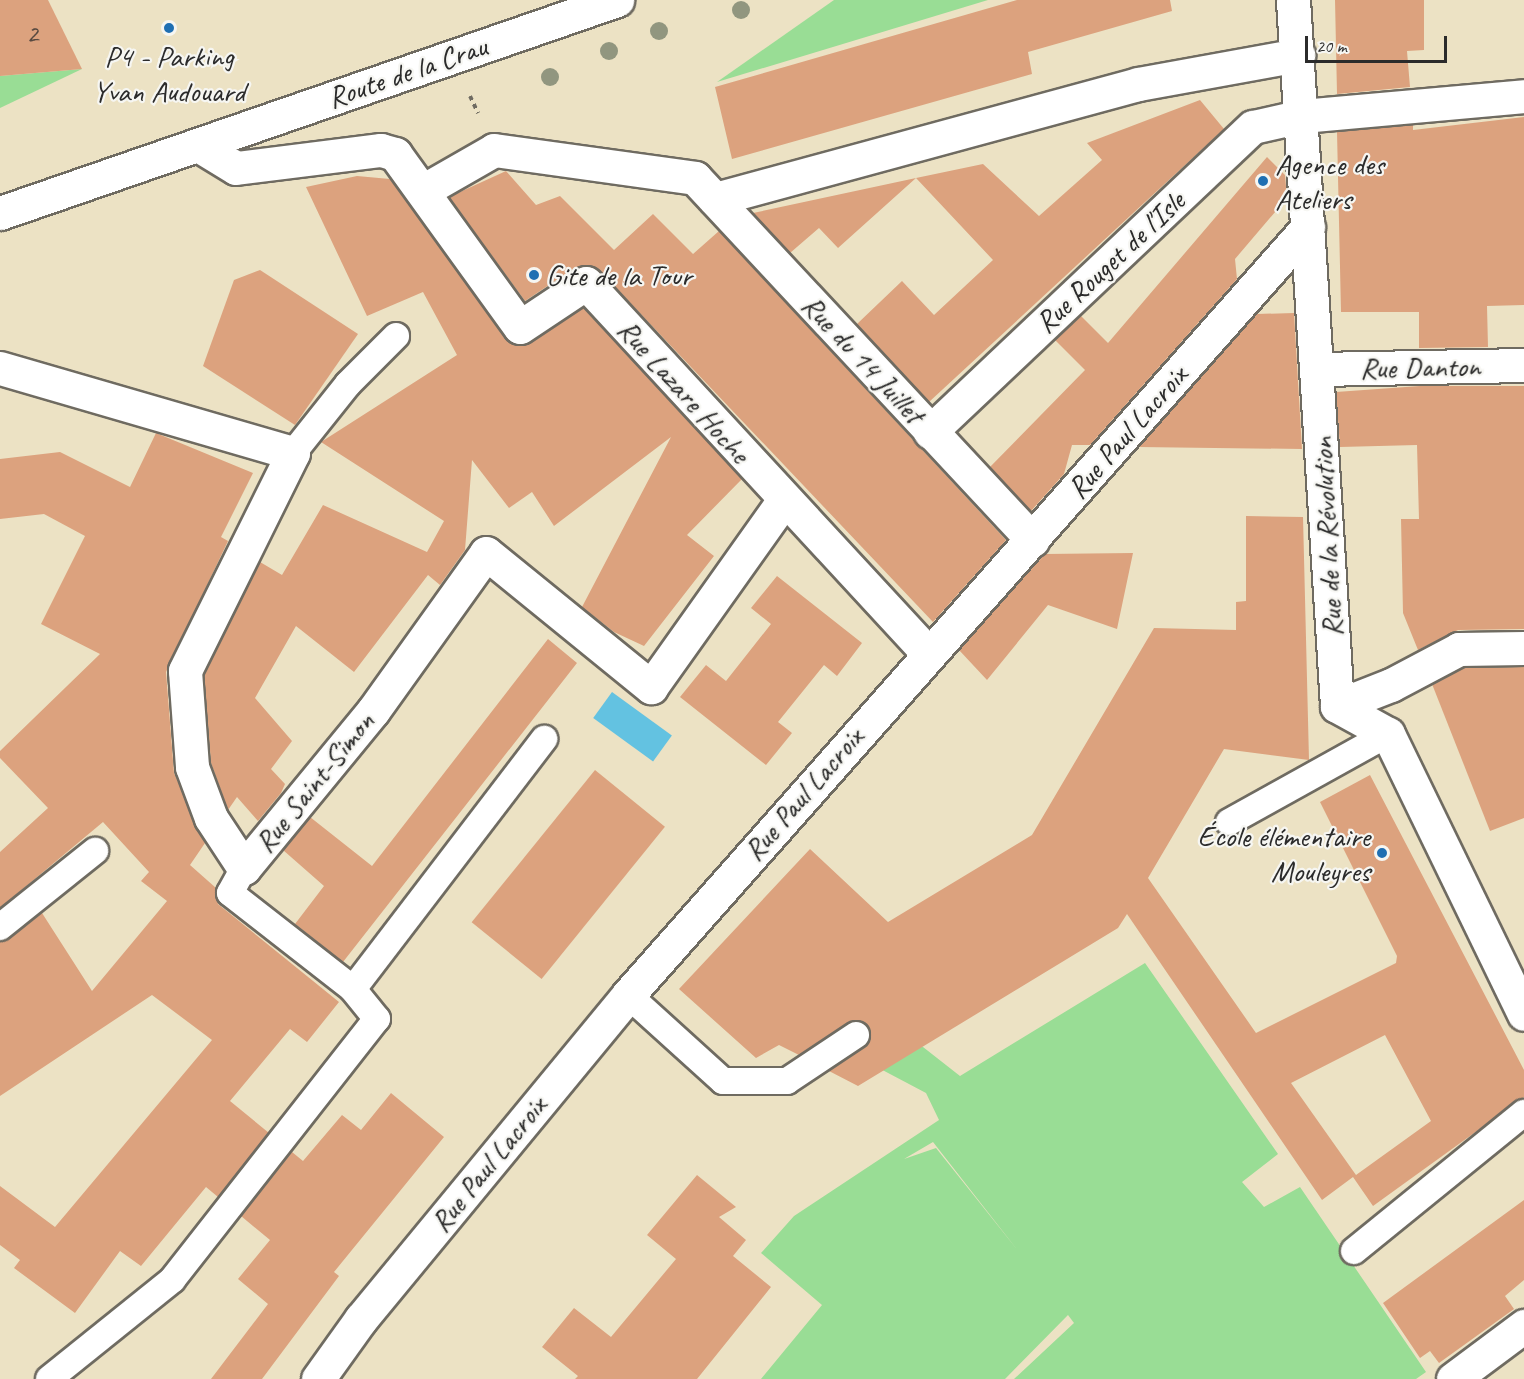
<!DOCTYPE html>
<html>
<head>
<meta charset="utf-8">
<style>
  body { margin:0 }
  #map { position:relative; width:1524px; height:1379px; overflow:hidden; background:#ece2c4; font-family:Caveat,sans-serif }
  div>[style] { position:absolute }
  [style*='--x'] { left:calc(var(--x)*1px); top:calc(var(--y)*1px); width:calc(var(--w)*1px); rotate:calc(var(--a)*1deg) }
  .green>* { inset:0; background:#99dd95 }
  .water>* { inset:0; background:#63c2e1; transform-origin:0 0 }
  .building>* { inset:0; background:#dca27e; transform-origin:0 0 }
  .path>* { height:4px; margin-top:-2px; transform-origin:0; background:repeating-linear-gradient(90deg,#6f6b61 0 4.5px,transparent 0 9px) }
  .roads { filter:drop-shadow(2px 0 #6f6b61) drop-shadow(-2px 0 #6f6b61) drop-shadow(0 2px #6f6b61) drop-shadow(0 -2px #6f6b61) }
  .service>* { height:26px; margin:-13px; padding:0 13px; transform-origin:13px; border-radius:13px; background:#fff }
  .minor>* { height:33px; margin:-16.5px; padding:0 16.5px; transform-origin:16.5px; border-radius:16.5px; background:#fff }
  .secondary>* { height:33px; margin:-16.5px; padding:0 16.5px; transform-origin:16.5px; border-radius:16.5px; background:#fff }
  .trees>* { width:18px; height:18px; margin:-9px; border-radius:50%; background:#91967f }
  .dots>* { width:16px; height:16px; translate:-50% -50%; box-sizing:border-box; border:3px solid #f6f6f2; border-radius:50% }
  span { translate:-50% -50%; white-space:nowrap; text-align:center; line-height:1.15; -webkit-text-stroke:4.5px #f6f6f2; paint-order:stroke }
  .number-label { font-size:27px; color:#574940 }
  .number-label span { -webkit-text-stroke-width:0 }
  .poi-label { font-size:30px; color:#2b2b2b }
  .left { translate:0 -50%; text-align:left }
  .right { translate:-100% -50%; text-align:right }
  .street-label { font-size:30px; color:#2b2b2b }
  .scale { position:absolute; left:1305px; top:36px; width:142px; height:27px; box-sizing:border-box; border:3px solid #2b2b2b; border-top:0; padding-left:8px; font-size:18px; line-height:21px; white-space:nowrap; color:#2b2b2b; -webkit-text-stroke:4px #f6f6f2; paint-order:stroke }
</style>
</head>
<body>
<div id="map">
  <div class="green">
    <i style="clip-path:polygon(834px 0,988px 0,717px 82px)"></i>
    <i style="clip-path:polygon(82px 69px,0 108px,0 76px)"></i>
    <i style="clip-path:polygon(evenodd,1145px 963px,1278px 1154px,1242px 1182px,1264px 1207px,1300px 1187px,1426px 1372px,1416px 1379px,1014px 1379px,1074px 1323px,1068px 1315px,1005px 1379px,761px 1379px,822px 1305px,761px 1253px,794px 1216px,939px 1120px,926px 1093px,854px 1055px,887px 1033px,923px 1047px,960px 1076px,1145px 963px,933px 1142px,1019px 1252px,936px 1148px,904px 1159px,933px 1142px)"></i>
  </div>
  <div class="water">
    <i style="left:612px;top:692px;width:74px;height:32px;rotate:36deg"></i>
  </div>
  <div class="building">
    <i style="clip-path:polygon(0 0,48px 0,82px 69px,0 76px)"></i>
    <i style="clip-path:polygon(1017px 0,1170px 0,1172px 11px,1028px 52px,1032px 74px,732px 159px,715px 87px)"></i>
    <i style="clip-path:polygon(1335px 0,1424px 0,1424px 50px,1407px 51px,1410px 87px,1337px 94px)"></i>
    <i style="clip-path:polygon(1200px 100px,1224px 129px,929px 402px,857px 324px,902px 281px,934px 315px,993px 260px,916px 178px,983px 164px,1039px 216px,1102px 160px,1087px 143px)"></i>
    <i style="clip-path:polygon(1524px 117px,1524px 305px,1487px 306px,1488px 347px,1419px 348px,1419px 312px,1341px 312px,1337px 132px,1413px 125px,1413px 130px)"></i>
    <i style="clip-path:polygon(1267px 157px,1285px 175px,1287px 198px,1235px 259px,1237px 279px,1090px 445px,1072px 445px,1064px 474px,1031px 511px,990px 467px,1085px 370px,1055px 340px,1081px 316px,1108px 343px)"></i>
    <i style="clip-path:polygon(506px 171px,536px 205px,560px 196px,614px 250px,653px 214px,693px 254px,719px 231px,1006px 540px,933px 622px,599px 270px,576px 267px,525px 301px,449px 197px)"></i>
    <i style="clip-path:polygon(357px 176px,390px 179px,512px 344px,530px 343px,583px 307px,742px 479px,687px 535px,714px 556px,644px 646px,614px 632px,582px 607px,671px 437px,554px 526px,532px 492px,509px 508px,472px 460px,465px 550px,440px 585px,428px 575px,354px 672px,296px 626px,255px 698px,292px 741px,271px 769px,285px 784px,281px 793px,258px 821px,237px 797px,228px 810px,211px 763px,204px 675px,260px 562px,282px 575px,323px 505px,427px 552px,444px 521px,321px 442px,457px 355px,423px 292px,367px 316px,306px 187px)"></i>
    <i style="clip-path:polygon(916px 178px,838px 248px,819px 228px,790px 253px,753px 213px)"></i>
    <i style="clip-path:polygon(260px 270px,358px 334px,295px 425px,203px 366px,234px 280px)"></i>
    <i style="clip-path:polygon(1294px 313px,1302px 449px,1139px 447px,1256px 314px)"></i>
    <i style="clip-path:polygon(1420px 386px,1524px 386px,1524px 629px,1458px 630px,1418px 650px,1403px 613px,1401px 519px,1419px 519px,1417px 445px,1340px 447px,1336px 392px)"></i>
    <i style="clip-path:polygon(156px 433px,253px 473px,221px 537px,228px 541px,166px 672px,174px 773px,205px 843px,190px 865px,216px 888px,218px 904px,339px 1002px,307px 1042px,290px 1029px,230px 1101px,269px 1133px,218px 1197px,206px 1187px,141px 1266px,120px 1251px,75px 1313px,14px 1268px,20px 1260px,0 1245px,0 1186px,55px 1227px,212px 1040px,152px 995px,0 1096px,0 942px,42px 913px,92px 991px,167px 901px,141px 881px,149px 872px,103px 822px,0 908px,0 852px,48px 808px,0 758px,0 751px,100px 654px,41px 624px,85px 536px,44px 514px,0 519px,0 459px,60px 452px,130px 487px)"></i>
    <i style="clip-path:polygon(evenodd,1246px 516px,1303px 517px,1309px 760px,1224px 749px,1148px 878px,1256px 1033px,1396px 963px,1397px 956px,1320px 802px,1370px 775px,1524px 1070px,1524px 1097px,1373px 1206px,1353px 1177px,1322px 1200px,1127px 914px,1118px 928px,858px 1086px,829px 1071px,869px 1042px,863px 1022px,848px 1023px,799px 1055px,779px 1045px,756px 1058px,679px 989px,810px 849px,888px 922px,1032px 835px,1154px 628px,1236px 630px,1236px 602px,1246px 601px,1246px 516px,1385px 1035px,1431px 1121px,1356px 1175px,1291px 1083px,1385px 1035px)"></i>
    <i style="clip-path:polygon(1133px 553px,1117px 629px,1048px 605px,987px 680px,959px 650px,1045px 554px)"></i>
    <i style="clip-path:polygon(777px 576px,862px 643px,837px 676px,824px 665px,778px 722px,792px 733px,766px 765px,680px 697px,706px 665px,726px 681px,771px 624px,751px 608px)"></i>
    <i style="clip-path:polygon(548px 639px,577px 663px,343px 962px,295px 924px,324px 886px,283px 850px,310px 817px,372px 866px)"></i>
    <i style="clip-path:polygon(1524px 667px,1524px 818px,1490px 831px,1432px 684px,1464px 668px)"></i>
    <i style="left:595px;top:770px;width:90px;height:196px;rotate:39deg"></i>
    <i style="clip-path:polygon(391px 1093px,444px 1137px,334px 1272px,339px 1276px,262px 1379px,211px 1379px,268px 1304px,238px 1279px,270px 1240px,241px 1216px,292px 1152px,303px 1161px,342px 1115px,361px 1130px)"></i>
    <i style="clip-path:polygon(697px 1175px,736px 1207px,719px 1217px,746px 1240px,733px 1256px,771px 1287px,697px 1379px,575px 1379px,578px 1376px,542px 1347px,574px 1308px,611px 1337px,676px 1259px,647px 1235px)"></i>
    <i style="clip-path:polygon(1524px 1200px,1524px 1280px,1505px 1296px,1514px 1309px,1439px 1363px,1430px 1351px,1420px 1358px,1383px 1303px)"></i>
  </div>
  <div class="path">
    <i style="--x:470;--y:96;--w:19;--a:65"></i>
  </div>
  <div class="roads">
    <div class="service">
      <i style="--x:293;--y:453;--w:88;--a:-51.4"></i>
      <i style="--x:348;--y:384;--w:68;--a:-45"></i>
      <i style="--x:1229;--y:822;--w:182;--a:-29"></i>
      <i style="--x:0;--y:927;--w:122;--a:-38.7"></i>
      <i style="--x:353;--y:989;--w:315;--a:-52.6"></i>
      <i style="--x:628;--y:995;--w:128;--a:42.2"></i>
      <i style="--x:723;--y:1081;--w:64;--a:0"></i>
      <i style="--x:787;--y:1081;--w:83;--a:-33.7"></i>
      <i style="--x:1354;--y:1251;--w:219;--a:-39.1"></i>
      <i style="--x:49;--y:1379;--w:158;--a:-38.8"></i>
      <i style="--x:172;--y:1280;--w:332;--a:-51.9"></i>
      <i style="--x:377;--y:1019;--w:38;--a:-129"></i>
      <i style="--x:353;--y:989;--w:156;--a:-142"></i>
      <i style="--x:230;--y:893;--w:29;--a:-61"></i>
    </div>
    <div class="minor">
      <i style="--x:1293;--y:0;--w:707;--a:86.43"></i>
      <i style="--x:1337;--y:706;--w:58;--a:28.8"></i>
      <i style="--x:1388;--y:734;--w:311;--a:64.1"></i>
      <i style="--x:198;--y:145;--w:44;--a:31.2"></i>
      <i style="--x:236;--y:168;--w:146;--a:-7.1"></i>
      <i style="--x:381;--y:150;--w:15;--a:16"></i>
      <i style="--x:395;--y:154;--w:213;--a:54.2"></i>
      <i style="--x:520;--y:327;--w:79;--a:-33.7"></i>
      <i style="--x:586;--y:283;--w:502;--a:47.26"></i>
      <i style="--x:426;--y:189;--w:78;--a:-29.8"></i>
      <i style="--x:494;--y:150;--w:203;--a:7.9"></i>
      <i style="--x:695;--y:178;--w:495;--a:47"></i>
      <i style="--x:715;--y:199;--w:438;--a:-15.2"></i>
      <i style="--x:1138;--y:84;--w:163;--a:-10.3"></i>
      <i style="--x:0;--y:368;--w:305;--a:16.2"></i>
      <i style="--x:293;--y:453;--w:243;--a:116.4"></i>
      <i style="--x:185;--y:671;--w:96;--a:85.8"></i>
      <i style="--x:192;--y:767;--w:54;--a:69.6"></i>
      <i style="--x:211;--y:818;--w:60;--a:56.6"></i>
      <i style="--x:244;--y:868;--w:203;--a:-50.6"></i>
      <i style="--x:373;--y:711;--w:194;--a:-54.4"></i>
      <i style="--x:486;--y:553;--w:213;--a:39.1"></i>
      <i style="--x:651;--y:687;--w:228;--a:-54.6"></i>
      <i style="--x:1317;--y:369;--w:207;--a:-1.1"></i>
      <i style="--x:930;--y:432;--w:444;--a:-43.4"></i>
      <i style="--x:1253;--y:127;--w:50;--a:-12.7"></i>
      <i style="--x:1302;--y:116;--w:223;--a:-5.1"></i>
      <i style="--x:1337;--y:706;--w:58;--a:-21.3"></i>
      <i style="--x:1391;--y:685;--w:77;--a:-27.9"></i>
      <i style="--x:1459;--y:649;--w:65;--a:-0.9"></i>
      <i style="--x:318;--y:1379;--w:74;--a:-54.4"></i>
      <i style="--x:361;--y:1319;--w:420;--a:-50.5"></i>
      <i style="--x:628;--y:995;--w:1026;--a:-48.48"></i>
      <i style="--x:1453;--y:1379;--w:89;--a:-36.7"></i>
    </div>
    <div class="secondary">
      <i style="--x:0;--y:213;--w:653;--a:-19.05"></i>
    </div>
  </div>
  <div class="trees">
    <i style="left:741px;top:10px"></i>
    <i style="left:659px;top:31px"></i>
    <i style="left:609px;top:51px"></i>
    <i style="left:550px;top:77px"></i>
  </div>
  <div class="dots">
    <i style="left:169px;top:28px;background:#1f6fb2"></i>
    <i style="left:1263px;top:181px;background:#1f6fb2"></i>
    <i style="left:534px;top:275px;background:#1f6fb2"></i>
    <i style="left:1382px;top:853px;background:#1f6fb2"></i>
  </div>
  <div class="number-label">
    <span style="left:32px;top:34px">2</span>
  </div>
  <div class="poi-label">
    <span style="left:169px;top:73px">P4 - Parking<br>Yvan Audouard</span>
    <span class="left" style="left:1275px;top:181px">Agence des<br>Ateliers</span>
    <span class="left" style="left:546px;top:275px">Gite de la Tour</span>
    <span class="right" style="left:1370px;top:853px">École élémentaire<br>Mouleyres</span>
  </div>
  <div class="street-label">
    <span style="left:407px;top:72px;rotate:-19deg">Route de la Crau</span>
    <span style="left:1110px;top:262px;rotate:-43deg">Rue Rouget de l'Isle</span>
    <span style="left:863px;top:359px;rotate:47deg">Rue du 14 Juillet</span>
    <span style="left:1420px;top:367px;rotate:-1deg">Rue Danton</span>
    <span style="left:684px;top:391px;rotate:48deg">Rue Lazare Hoche</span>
    <span style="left:1127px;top:432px;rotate:-49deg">Rue Paul Lacroix</span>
    <span style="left:1327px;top:537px;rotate:-93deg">Rue de la Révolution</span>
    <span style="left:314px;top:782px;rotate:-51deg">Rue Saint-Simon</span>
    <span style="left:803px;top:794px;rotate:-49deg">Rue Paul Lacroix</span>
    <span style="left:488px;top:1164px;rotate:-51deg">Rue Paul Lacroix</span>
  </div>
  <div class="scale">20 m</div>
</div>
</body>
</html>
